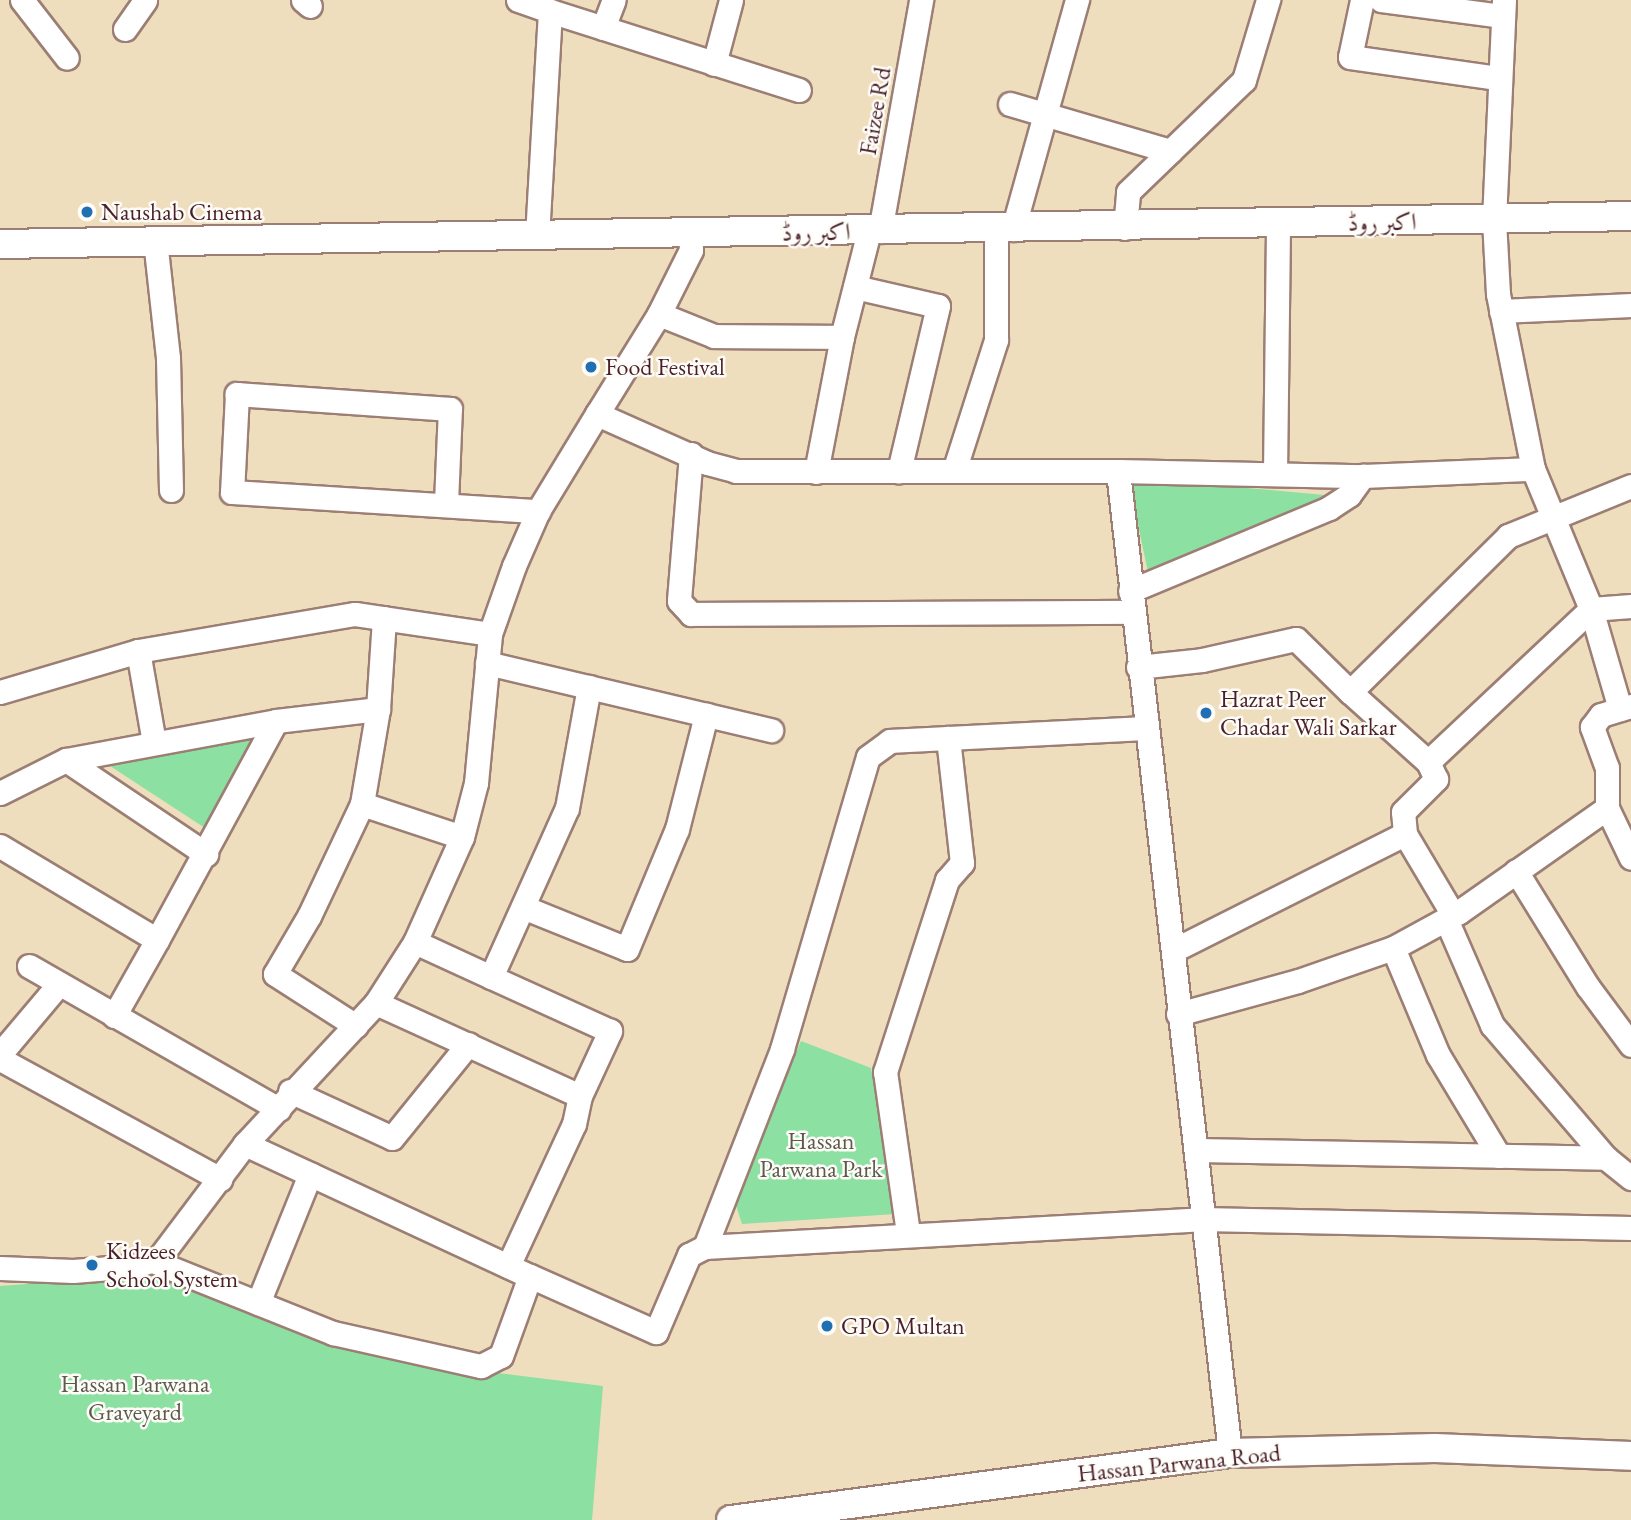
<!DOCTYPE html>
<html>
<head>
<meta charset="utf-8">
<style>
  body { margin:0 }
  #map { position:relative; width:1631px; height:1520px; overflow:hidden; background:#eedebd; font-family:"EB Garamond",Amiri,serif }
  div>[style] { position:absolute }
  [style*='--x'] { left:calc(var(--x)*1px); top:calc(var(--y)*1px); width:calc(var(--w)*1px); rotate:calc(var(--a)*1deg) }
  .green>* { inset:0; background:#8be0a2 }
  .roads { filter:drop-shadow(2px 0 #9c7e74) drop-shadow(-2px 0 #9c7e74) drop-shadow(0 2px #9c7e74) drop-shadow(0 -2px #9c7e74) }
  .minor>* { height:23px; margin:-11.5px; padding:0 11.5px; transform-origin:11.5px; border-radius:11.5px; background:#fff }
  .major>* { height:28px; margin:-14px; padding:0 14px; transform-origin:14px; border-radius:14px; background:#fff }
  .dots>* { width:19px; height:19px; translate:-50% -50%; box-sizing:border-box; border:4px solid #fdfcf7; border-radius:50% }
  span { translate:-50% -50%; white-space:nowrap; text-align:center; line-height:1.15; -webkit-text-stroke:5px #fdfcf7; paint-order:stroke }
  .street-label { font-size:24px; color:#4a1f2b }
  .poi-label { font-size:24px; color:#4a1f2b }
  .left { translate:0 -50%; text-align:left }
  .park-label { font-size:24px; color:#5e594f }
</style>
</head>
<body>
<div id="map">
  <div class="green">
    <i style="clip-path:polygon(1128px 477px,1335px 496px,1148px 572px)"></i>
    <i style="clip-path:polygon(256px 734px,205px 828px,110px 766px,116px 754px)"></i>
    <i style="clip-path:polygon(801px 1041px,871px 1068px,896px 1214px,742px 1224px,734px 1199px)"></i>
    <i style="clip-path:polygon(160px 1274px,409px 1362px,603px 1386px,592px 1520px,0 1520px,0 1286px)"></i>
  </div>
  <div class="roads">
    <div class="minor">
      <i style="--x:22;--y:0;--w:73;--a:52.2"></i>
      <i style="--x:303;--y:0;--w:9;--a:41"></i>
      <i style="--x:518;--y:0;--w:34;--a:19"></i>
      <i style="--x:550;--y:11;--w:226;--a:93.3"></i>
      <i style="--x:1362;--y:0;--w:58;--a:101.9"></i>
      <i style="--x:1350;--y:57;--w:149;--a:8.1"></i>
      <i style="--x:1381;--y:0;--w:123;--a:7.5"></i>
      <i style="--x:1504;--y:0;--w:220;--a:92.6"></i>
      <i style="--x:1494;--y:220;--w:74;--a:86.9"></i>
      <i style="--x:1498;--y:294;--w:178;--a:78.7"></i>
      <i style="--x:1533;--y:469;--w:152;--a:67.5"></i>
      <i style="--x:1591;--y:609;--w:104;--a:73.8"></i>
      <i style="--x:550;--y:11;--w:261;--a:17.6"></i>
      <i style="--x:603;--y:28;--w:30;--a:-69"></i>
      <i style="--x:125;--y:29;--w:35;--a:-55"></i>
      <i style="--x:714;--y:64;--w:66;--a:-75.1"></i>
      <i style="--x:1010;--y:104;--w:167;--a:16.4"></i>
      <i style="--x:1125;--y:228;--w:36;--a:-85"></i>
      <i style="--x:1128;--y:192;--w:161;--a:-44"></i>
      <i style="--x:1244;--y:80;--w:84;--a:-73.3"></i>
      <i style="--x:1013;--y:229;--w:238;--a:-74.4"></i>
      <i style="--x:880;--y:231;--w:235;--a:-79.9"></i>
      <i style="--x:690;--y:235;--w:15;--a:86"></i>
      <i style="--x:691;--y:250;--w:72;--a:116.6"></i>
      <i style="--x:659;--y:314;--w:118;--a:121.8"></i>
      <i style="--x:597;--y:414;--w:120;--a:24"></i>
      <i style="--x:707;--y:463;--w:30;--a:15"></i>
      <i style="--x:736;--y:471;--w:382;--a:0"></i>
      <i style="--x:155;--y:240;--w:119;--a:83.7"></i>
      <i style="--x:168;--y:358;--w:132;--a:88.7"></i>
      <i style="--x:855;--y:287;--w:85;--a:12.9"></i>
      <i style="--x:938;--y:306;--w:170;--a:103.3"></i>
      <i style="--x:1501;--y:311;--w:130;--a:-2.6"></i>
      <i style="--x:659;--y:314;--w:59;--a:21.8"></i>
      <i style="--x:714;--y:336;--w:128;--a:0.4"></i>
      <i style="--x:691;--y:454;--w:147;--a:94.7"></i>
      <i style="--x:679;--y:601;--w:18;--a:47"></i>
      <i style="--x:691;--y:614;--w:442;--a:-0.3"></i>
      <i style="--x:954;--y:471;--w:138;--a:-72.2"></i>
      <i style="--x:996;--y:340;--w:111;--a:-90"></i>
      <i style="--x:816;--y:472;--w:137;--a:-79.1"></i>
      <i style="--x:842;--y:337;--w:109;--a:-75.7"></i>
      <i style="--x:1275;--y:474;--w:250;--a:-89.3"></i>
      <i style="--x:446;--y:503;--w:94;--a:-87.6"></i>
      <i style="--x:450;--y:409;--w:214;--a:-176"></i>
      <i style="--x:237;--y:394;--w:98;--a:92.9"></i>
      <i style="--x:232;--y:492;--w:307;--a:3.6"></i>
      <i style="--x:1130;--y:591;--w:216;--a:-22.6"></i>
      <i style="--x:1329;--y:508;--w:24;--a:-33"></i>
      <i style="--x:1349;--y:495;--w:24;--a:-54"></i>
      <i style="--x:138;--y:651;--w:93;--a:80.1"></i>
      <i style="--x:487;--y:663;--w:292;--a:13.3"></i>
      <i style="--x:1138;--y:667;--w:64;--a:-6.2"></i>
      <i style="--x:1202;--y:660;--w:96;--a:-12.6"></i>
      <i style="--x:1296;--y:639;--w:76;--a:44.5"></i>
      <i style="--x:1350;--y:692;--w:222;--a:-44.6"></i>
      <i style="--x:1508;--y:536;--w:133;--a:-22.1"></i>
      <i style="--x:0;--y:692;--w:144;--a:-16.5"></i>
      <i style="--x:138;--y:651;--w:220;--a:-9.7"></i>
      <i style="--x:355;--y:614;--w:136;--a:8.4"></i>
      <i style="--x:1350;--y:692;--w:105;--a:41.9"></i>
      <i style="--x:1428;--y:762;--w:224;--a:-43.2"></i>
      <i style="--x:1591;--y:609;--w:40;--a:-4.3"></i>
      <i style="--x:378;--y:709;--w:91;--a:-86.2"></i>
      <i style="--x:66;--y:760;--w:214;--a:-10.5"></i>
      <i style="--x:0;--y:793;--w:74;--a:-26.6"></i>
      <i style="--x:66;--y:760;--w:169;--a:33.9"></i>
      <i style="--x:362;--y:804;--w:105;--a:18.3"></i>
      <i style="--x:1607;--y:808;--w:40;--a:-90"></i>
      <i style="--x:1607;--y:768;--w:44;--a:-110.1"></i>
      <i style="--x:1592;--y:727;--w:15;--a:-53"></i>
      <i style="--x:1601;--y:715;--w:31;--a:-17"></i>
      <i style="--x:1405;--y:834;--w:94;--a:59.3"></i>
      <i style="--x:0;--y:846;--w:183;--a:30.9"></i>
      <i style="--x:157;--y:940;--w:249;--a:-61.5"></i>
      <i style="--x:276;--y:721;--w:103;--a:-6.7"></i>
      <i style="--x:378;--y:709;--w:96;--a:99.6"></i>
      <i style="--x:362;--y:804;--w:124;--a:115.3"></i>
      <i style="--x:309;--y:916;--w:67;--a:120.4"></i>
      <i style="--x:275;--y:974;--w:96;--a:32.7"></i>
      <i style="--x:1516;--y:871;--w:137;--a:58.2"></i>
      <i style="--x:1588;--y:987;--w:72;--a:53.4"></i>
      <i style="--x:523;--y:907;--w:112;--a:22"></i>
      <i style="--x:627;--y:949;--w:130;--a:-67.4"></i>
      <i style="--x:677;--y:829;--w:118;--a:-75.7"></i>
      <i style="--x:1446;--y:919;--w:116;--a:66.5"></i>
      <i style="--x:1492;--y:1025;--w:175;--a:49.4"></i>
      <i style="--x:1606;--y:1158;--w:32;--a:39"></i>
      <i style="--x:415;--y:942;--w:84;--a:24.7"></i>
      <i style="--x:491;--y:977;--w:185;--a:-65.8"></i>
      <i style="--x:567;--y:808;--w:123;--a:-79.7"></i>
      <i style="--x:1393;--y:948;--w:116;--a:67.2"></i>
      <i style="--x:1438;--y:1055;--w:118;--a:58.9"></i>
      <i style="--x:1174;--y:950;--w:258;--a:-26.7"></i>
      <i style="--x:1405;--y:834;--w:22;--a:-95"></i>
      <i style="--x:1403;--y:812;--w:47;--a:-45"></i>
      <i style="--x:1436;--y:779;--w:19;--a:-115"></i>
      <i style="--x:29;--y:966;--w:288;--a:29.8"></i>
      <i style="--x:376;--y:1003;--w:224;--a:24.5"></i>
      <i style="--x:580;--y:1096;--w:72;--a:-65.2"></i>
      <i style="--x:610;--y:1031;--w:131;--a:-155.6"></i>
      <i style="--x:1178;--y:1014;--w:124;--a:-15.4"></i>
      <i style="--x:1298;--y:981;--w:101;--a:-19.2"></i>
      <i style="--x:1393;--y:948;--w:75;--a:-28.6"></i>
      <i style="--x:1459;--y:912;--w:181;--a:-35.1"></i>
      <i style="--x:1607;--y:808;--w:55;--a:64.4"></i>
      <i style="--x:114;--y:1016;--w:87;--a:-60.5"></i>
      <i style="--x:0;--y:1054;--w:92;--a:-49.9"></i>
      <i style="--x:0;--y:1059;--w:251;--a:28.6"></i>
      <i style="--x:290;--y:1091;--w:112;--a:24.7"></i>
      <i style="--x:392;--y:1138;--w:121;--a:-51"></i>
      <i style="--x:245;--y:1144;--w:314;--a:24.9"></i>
      <i style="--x:1196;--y:1150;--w:410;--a:1.1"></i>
      <i style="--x:908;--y:1233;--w:163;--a:-98.1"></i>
      <i style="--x:885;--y:1072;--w:202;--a:-72.1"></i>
      <i style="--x:947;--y:880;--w:23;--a:-49"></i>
      <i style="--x:962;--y:863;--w:126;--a:-96.4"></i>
      <i style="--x:705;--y:1247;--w:497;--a:-3.2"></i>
      <i style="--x:1201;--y:1219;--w:430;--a:1.2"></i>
      <i style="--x:153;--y:1261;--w:194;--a:21.8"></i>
      <i style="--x:333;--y:1333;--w:152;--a:12.6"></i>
      <i style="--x:481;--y:1366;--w:22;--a:-27"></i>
      <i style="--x:501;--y:1356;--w:85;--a:-70.1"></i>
      <i style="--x:530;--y:1276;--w:138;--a:24"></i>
      <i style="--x:656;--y:1332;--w:84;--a:-66.8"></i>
      <i style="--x:689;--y:1255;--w:18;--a:-27"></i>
      <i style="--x:705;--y:1247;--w:212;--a:-68.7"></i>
      <i style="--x:782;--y:1049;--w:304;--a:-73.6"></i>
      <i style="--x:868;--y:757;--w:27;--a:-36"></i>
      <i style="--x:890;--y:741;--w:254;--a:-2.9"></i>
      <i style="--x:508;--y:1266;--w:157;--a:-65.1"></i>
      <i style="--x:574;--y:1124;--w:29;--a:-78"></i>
      <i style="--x:0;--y:1268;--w:73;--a:2.4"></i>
      <i style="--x:73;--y:1271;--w:62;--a:-4.6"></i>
      <i style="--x:135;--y:1266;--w:25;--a:-18"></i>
      <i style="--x:159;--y:1258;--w:143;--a:-53"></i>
      <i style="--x:245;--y:1144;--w:192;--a:-47.1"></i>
      <i style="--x:376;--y:1003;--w:72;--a:-57.4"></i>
      <i style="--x:415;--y:942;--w:115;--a:-65.9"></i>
      <i style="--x:462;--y:837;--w:56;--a:-75.5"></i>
      <i style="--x:476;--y:783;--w:150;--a:-84.6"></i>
      <i style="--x:490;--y:634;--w:72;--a:-70.6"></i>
      <i style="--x:514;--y:566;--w:60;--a:-66.4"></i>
      <i style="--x:538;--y:511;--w:114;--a:-58.7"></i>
      <i style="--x:258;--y:1303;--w:139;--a:-68"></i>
      <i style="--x:1230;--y:1453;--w:988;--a:-96.51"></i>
      <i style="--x:1118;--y:471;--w:245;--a:1.2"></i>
      <i style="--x:1363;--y:476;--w:170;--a:-2.4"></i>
    </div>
    <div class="major">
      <i style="--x:0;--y:244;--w:1631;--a:-0.98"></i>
      <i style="--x:731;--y:1520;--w:503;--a:-7.65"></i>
      <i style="--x:1230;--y:1453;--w:205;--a:-1.4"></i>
      <i style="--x:1435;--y:1448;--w:196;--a:2.3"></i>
    </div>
  </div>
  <div class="dots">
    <i style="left:87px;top:212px;background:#1f6fb2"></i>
    <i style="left:591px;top:367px;background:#1f6fb2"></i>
    <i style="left:1206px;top:713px;background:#1f6fb2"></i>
    <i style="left:92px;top:1265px;background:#1f6fb2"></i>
    <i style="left:827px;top:1326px;background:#1f6fb2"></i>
  </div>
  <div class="street-label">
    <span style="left:875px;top:111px;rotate:-80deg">Faizee Rd</span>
    <span style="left:1382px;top:222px;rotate:-1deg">اکبر روڈ</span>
    <span style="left:816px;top:232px;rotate:-1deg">اکبر روڈ</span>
    <span style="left:1179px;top:1463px;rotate:-6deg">Hassan Parwana Road</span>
  </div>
  <div class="poi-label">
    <span class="left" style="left:101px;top:212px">Naushab Cinema</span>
    <span class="left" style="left:605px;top:367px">Food Festival</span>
    <span class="left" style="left:1220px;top:713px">Hazrat Peer<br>Chadar Wali Sarkar</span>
    <span class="left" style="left:106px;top:1265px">Kidzees<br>School System</span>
    <span class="left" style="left:841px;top:1326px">GPO Multan</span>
  </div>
  <div class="park-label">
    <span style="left:821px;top:1155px">Hassan<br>Parwana Park</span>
    <span style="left:135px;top:1398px">Hassan Parwana<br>Graveyard</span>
  </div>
</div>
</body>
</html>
